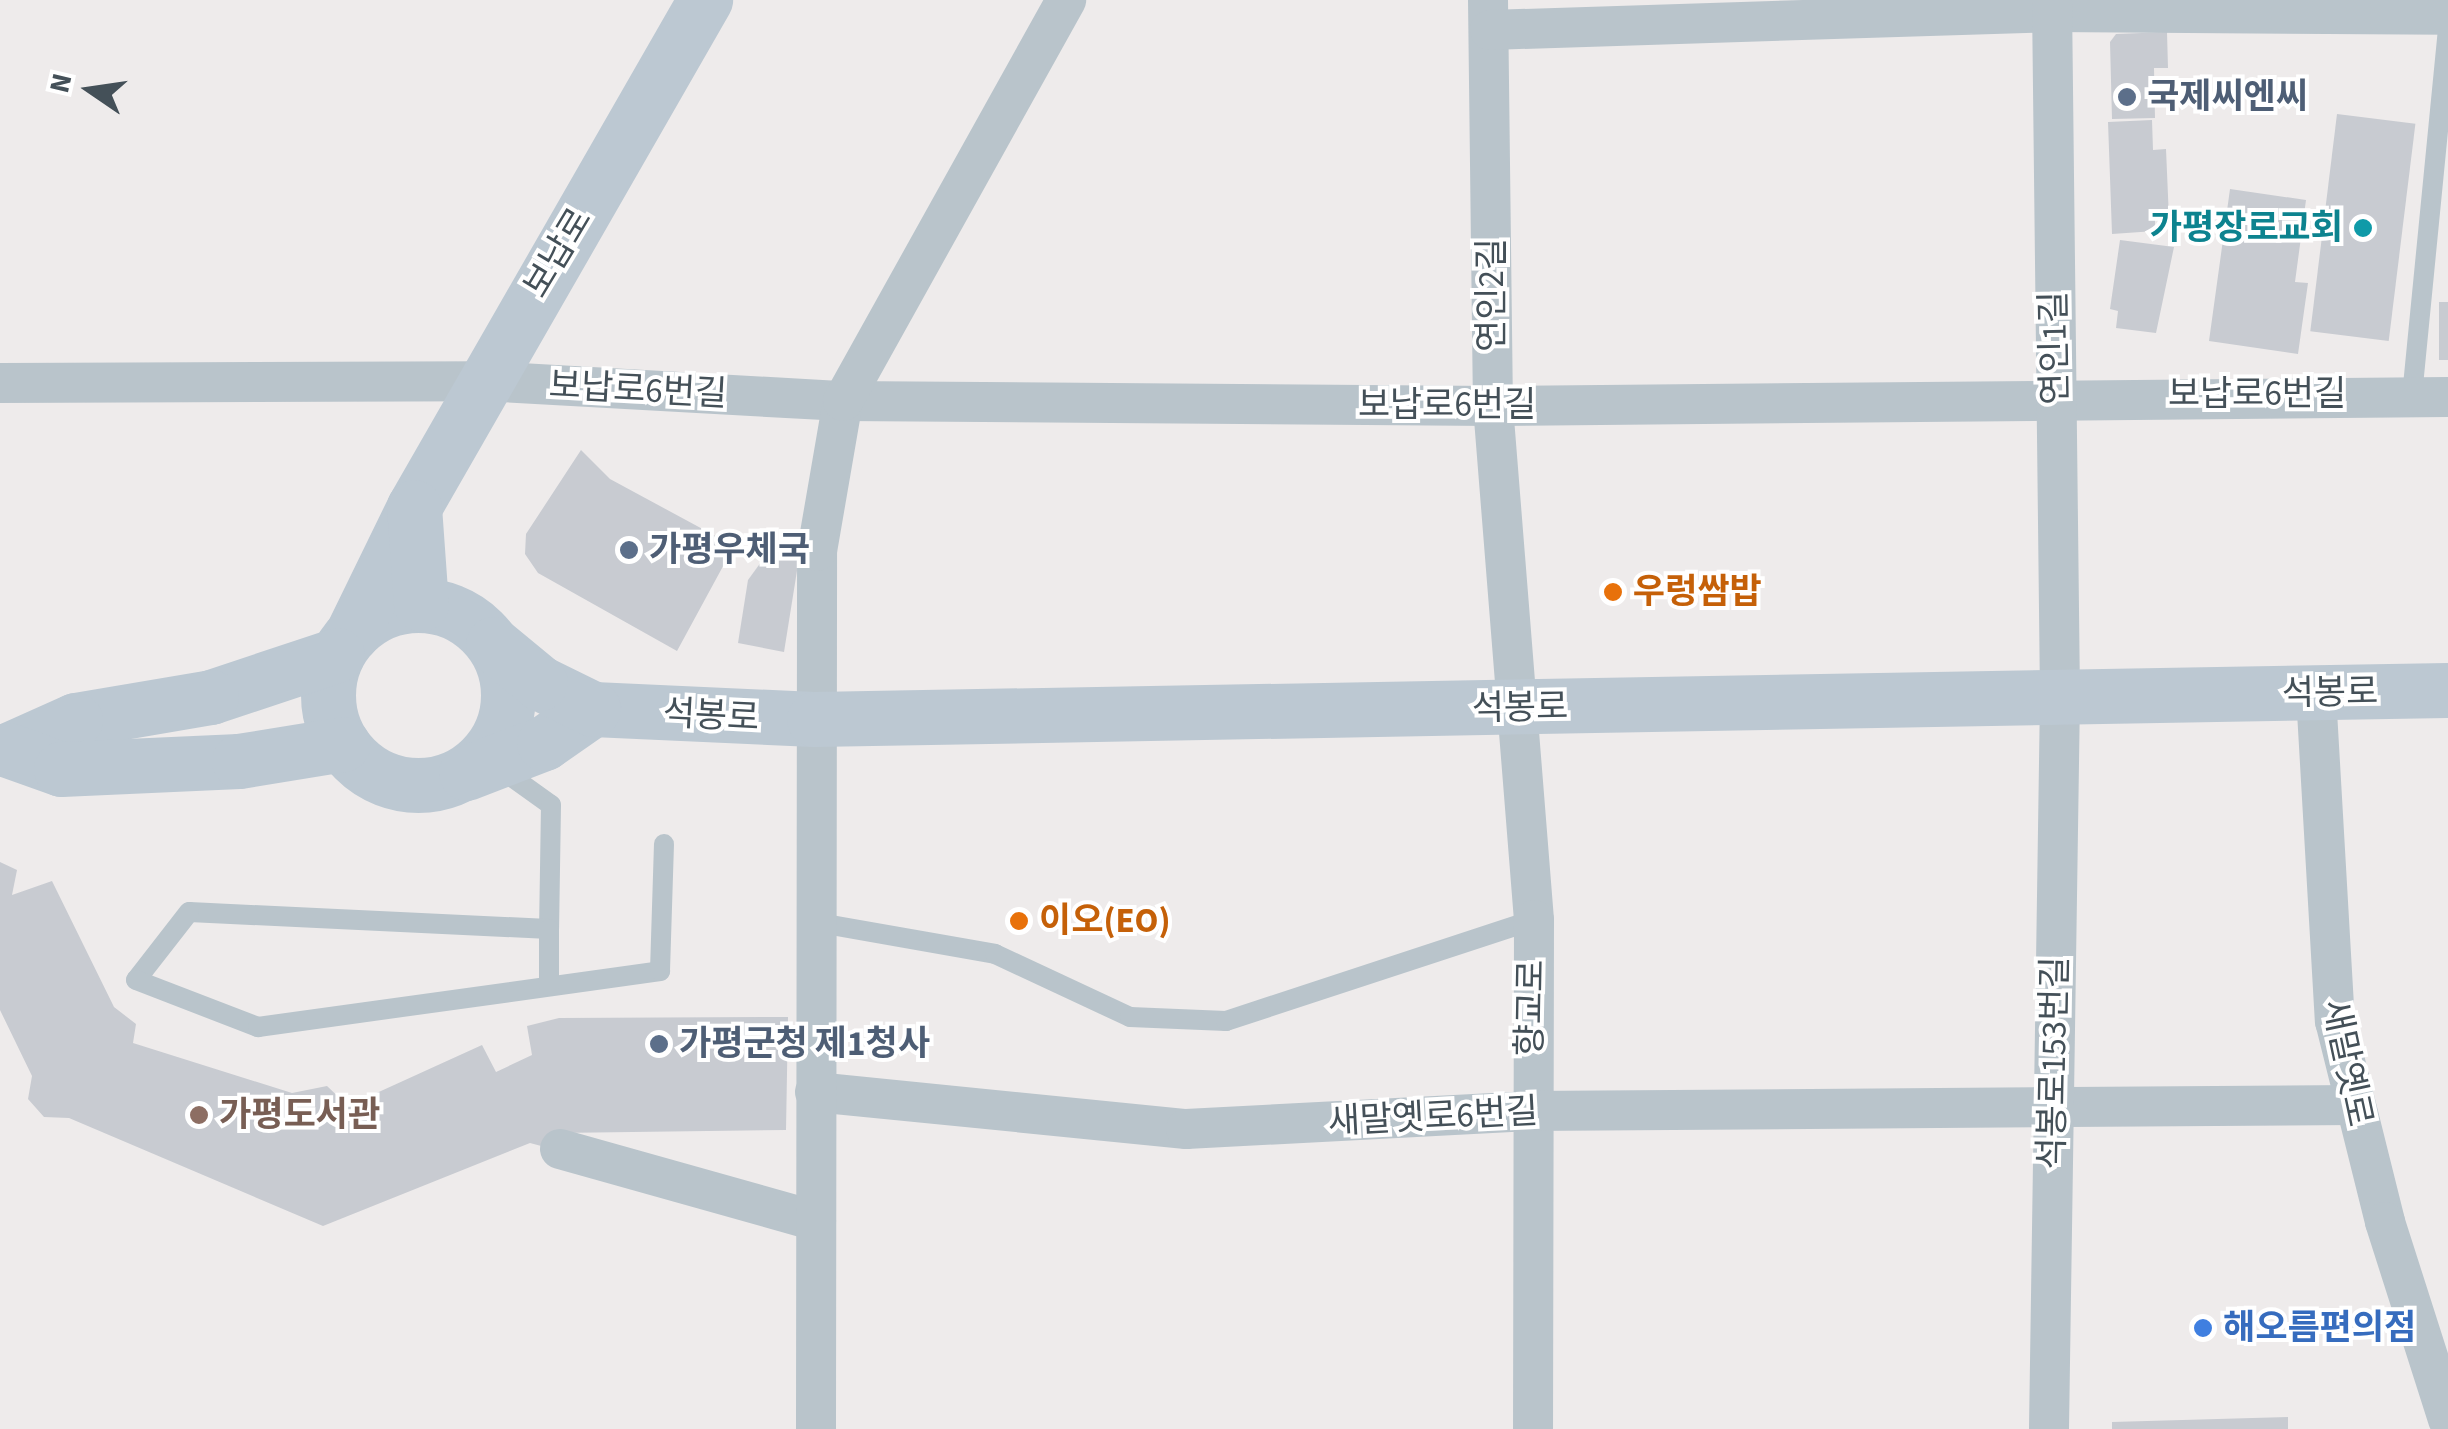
<!DOCTYPE html>
<html>
<head>
<meta charset="utf-8">
<style>
  body { margin:0 }
  #map { position:relative; width:2448px; height:1429px; overflow:hidden; background:#eeebeb; font-family:"Source Sans 3","Noto Sans KR",sans-serif }
  div>[style] { position:absolute }
  [style*='--x'] { left:calc(var(--x)*1px); top:calc(var(--y)*1px); width:calc(var(--w)*1px); rotate:calc(var(--a)*1deg) }
  .building>* { inset:0; background:#c8cbd1; transform-origin:0 0 }
  .service>* { height:20px; margin:-10px; padding:0 10px; transform-origin:10px; border-radius:10px; background:#b9c4cb }
  .minor>* { height:40px; margin:-20px; padding:0 20px; transform-origin:20px; border-radius:20px; background:#b9c4cb }
  .secondary>* { height:55px; margin:-27.5px; padding:0 27.5px; transform-origin:27.5px; border-radius:27.5px; background:#bcc8d2 }
  .secondary>.ring { margin:-27.5px; padding:0; box-sizing:content-box; background:none; border:55px solid #bcc8d2; border-radius:50% }
  .dots>* { width:28px; height:28px; translate:-50% -50%; box-sizing:border-box; border:5px solid #fff; border-radius:50% }
  span { translate:-50% -50%; white-space:nowrap; text-align:center; line-height:1.15; -webkit-text-stroke:8px #fff; paint-order:stroke }
  .service-label { font-size:35px; color:#4e5e75; font-weight:700 }
  .left { translate:0 -50%; text-align:left }
  .culture-label { font-size:35px; color:#0d838f; font-weight:700 }
  .right { translate:-100% -50%; text-align:right }
  .street-label { font-size:35px; color:#445058 }
  .food-label { font-size:35px; color:#c56008; font-weight:700 }
  .education-label { font-size:35px; color:#785e54; font-weight:700 }
  .shop-label { font-size:35px; color:#366cbe; font-weight:700 }
  .north { position:absolute; left:40px; top:40px; width:100px; height:100px; -webkit-text-stroke:8px #fff; paint-order:stroke; rotate:283deg; font-size:28px; font-weight:700; line-height:40px; text-align:center; color:#445058 }
  .north::after { content:''; display:block; margin:auto; width:35px; height:45px; background:#445058; clip-path:polygon(50% 0,100% 100%,50% 72%,0 100%) }
</style>
</head>
<body>
<div id="map">
  <div class="building">
    <i style="clip-path:polygon(2167px 32px,2168px 68px,2154px 68px,2155px 118px,2112px 119px,2110px 42px,2116px 34px)"></i>
    <i style="left:2337px;top:114px;width:79px;height:219px;rotate:7deg"></i>
    <i style="clip-path:polygon(2152px 120px,2153px 150px,2166px 149px,2169px 219px,2155px 219px,2155px 231px,2112px 234px,2108px 122px)"></i>
    <i style="clip-path:polygon(2230px 189px,2306px 200px,2295px 282px,2308px 283px,2298px 354px,2209px 341px)"></i>
    <i style="clip-path:polygon(2120px 240px,2174px 247px,2156px 333px,2116px 328px,2118px 311px,2110px 309px)"></i>
    <i style="left:2439px;top:302px;width:9px;height:58px"></i>
    <i style="clip-path:polygon(581px 450px,610px 479px,734px 546px,677px 651px,538px 573px,525px 554px,526px 534px)"></i>
    <i style="clip-path:polygon(769px 551px,800px 552px,784px 652px,738px 643px,748px 580px)"></i>
    <i style="clip-path:polygon(0 862px,17px 870px,12px 895px,52px 881px,114px 1007px,136px 1024px,133px 1043px,292px 1093px,327px 1086px,348px 1106px,482px 1045px,496px 1072px,532px 1055px,527px 1026px,559px 1018px,788px 1017px,786px 1130px,557px 1133px,545px 1147px,530px 1143px,323px 1226px,69px 1118px,44px 1117px,28px 1099px,32px 1076px,0 1010px)"></i>
    <i style="clip-path:polygon(2288px 1417px,2288px 1429px,2112px 1429px,2112px 1422px)"></i>
  </div>
  <div class="service">
    <i style="--x:2412;--y:396;--w:371;--a:-84.4"></i>
    <i style="--x:498;--y:767;--w:65;--a:35.6"></i>
    <i style="--x:551;--y:805;--w:124;--a:90.9"></i>
    <i style="--x:549;--y:929;--w:360;--a:-177.3"></i>
    <i style="--x:189;--y:912;--w:86;--a:127.9"></i>
    <i style="--x:136;--y:980;--w:131;--a:21.1"></i>
    <i style="--x:258;--y:1027;--w:406;--a:-7.9"></i>
    <i style="--x:660;--y:971;--w:127;--a:-88.2"></i>
    <i style="--x:814;--y:922;--w:184;--a:10"></i>
    <i style="--x:995;--y:954;--w:149;--a:25"></i>
    <i style="--x:1130;--y:1017;--w:96;--a:2.4"></i>
    <i style="--x:1226;--y:1021;--w:324;--a:-18.2"></i>
    <i style="--x:549;--y:929;--w:57;--a:90"></i>
  </div>
  <div class="minor">
    <i style="--x:1488;--y:0;--w:406;--a:89.3"></i>
    <i style="--x:1493;--y:406;--w:516;--a:85.44"></i>
    <i style="--x:1534;--y:920;--w:509;--a:90.11"></i>
    <i style="--x:1490;--y:30;--w:562;--a:-1.83"></i>
    <i style="--x:2052;--y:12;--w:396;--a:0.4"></i>
    <i style="--x:0;--y:383;--w:483;--a:-0.2"></i>
    <i style="--x:483;--y:381;--w:361;--a:3.2"></i>
    <i style="--x:843;--y:401;--w:650;--a:0.44"></i>
    <i style="--x:1493;--y:406;--w:955;--a:-0.54"></i>
    <i style="--x:2316;--y:694;--w:328;--a:86.7"></i>
    <i style="--x:2335;--y:1021;--w:207;--a:76"></i>
    <i style="--x:2385;--y:1222;--w:207;--a:72.3"></i>
    <i style="--x:815;--y:1092;--w:373;--a:5.7"></i>
    <i style="--x:1186;--y:1129;--w:343;--a:-3"></i>
    <i style="--x:1529;--y:1111;--w:826;--a:-0.42"></i>
    <i style="--x:560;--y:1149;--w:266;--a:15.7"></i>
    <i style="--x:816;--y:1429;--w:878;--a:-89.93"></i>
    <i style="--x:817;--y:551;--w:152;--a:-80.2"></i>
    <i style="--x:843;--y:401;--w:459;--a:-60.9"></i>
    <i style="--x:2049;--y:1429;--w:733;--a:-89.14"></i>
    <i style="--x:2060;--y:696;--w:696;--a:-90.66"></i>
  </div>
  <div class="secondary">
    <i style="--x:414;--y:507;--w:585;--a:-60.15"></i>
    <i class="ring" style="left:328px;top:605px;width:125px;height:125px"></i>
    <i style="--x:352;--y:634;--w:141;--a:-64"></i>
    <i style="--x:414;--y:507;--w:97;--a:85.9"></i>
    <i style="--x:337;--y:655;--w:133;--a:161.6"></i>
    <i style="--x:211;--y:697;--w:138;--a:170.4"></i>
    <i style="--x:75;--y:720;--w:73;--a:155.9"></i>
    <i style="--x:8;--y:750;--w:56;--a:19.7"></i>
    <i style="--x:61;--y:769;--w:178;--a:-2.6"></i>
    <i style="--x:239;--y:761;--w:105;--a:-9.3"></i>
    <i style="--x:593;--y:709;--w:221;--a:2.6"></i>
    <i style="--x:814;--y:719;--w:1634;--a:-1.02"></i>
    <i style="--x:466;--y:773;--w:84;--a:-21"></i>
    <i style="--x:544;--y:743;--w:60;--a:-34.8"></i>
    <i style="--x:593;--y:709;--w:59;--a:-153.9"></i>
    <i style="--x:540;--y:683;--w:61;--a:-140.3"></i>
  </div>
  <div class="dots">
    <i style="left:2127px;top:97px;background:#5c6f8a"></i>
    <i style="left:2363px;top:228px;background:#0f9aa8"></i>
    <i style="left:629px;top:550px;background:#5c6f8a"></i>
    <i style="left:1613px;top:592px;background:#e8710a"></i>
    <i style="left:1019px;top:921px;background:#e8710a"></i>
    <i style="left:659px;top:1044px;background:#5c6f8a"></i>
    <i style="left:199px;top:1115px;background:#8d6e63"></i>
    <i style="left:2203px;top:1328px;background:#3f7fe0"></i>
  </div>
  <div class="service-label">
    <span class="left" style="left:2147px;top:97px">국제씨엔씨</span>
    <span class="left" style="left:649px;top:550px">가평우체국</span>
    <span class="left" style="left:679px;top:1044px">가평군청 제1청사</span>
  </div>
  <div class="culture-label">
    <span class="right" style="left:2343px;top:228px">가평장로교회</span>
  </div>
  <div class="street-label">
    <span style="left:558px;top:253px;rotate:-59deg">보납로</span>
    <span style="left:1492px;top:295px;rotate:-90deg">연인2길</span>
    <span style="left:2055px;top:348px;rotate:-91deg">연인1길</span>
    <span style="left:638px;top:390px;rotate:3deg">보납로6번길</span>
    <span style="left:2257px;top:394px">보납로6번길</span>
    <span style="left:1447px;top:405px">보납로6번길</span>
    <span style="left:2330px;top:693px;rotate:-1deg">석봉로</span>
    <span style="left:1520px;top:708px;rotate:-1deg">석봉로</span>
    <span style="left:711px;top:716px;rotate:3deg">석봉로</span>
    <span style="left:1531px;top:1008px;rotate:-89deg">향교로</span>
    <span style="left:2054px;top:1063px;rotate:-89deg">석봉로153번길</span>
    <span style="left:2347px;top:1063px;rotate:78deg">새말옛로</span>
    <span style="left:1433px;top:1117px;rotate:-3deg">새말옛로6번길</span>
  </div>
  <div class="food-label">
    <span class="left" style="left:1633px;top:592px">우렁쌈밥</span>
    <span class="left" style="left:1039px;top:921px">이오(EO)</span>
  </div>
  <div class="education-label">
    <span class="left" style="left:219px;top:1115px">가평도서관</span>
  </div>
  <div class="shop-label">
    <span class="left" style="left:2223px;top:1328px">해오름편의점</span>
  </div>
  <div class="north">N</div>
</div>
</body>
</html>
